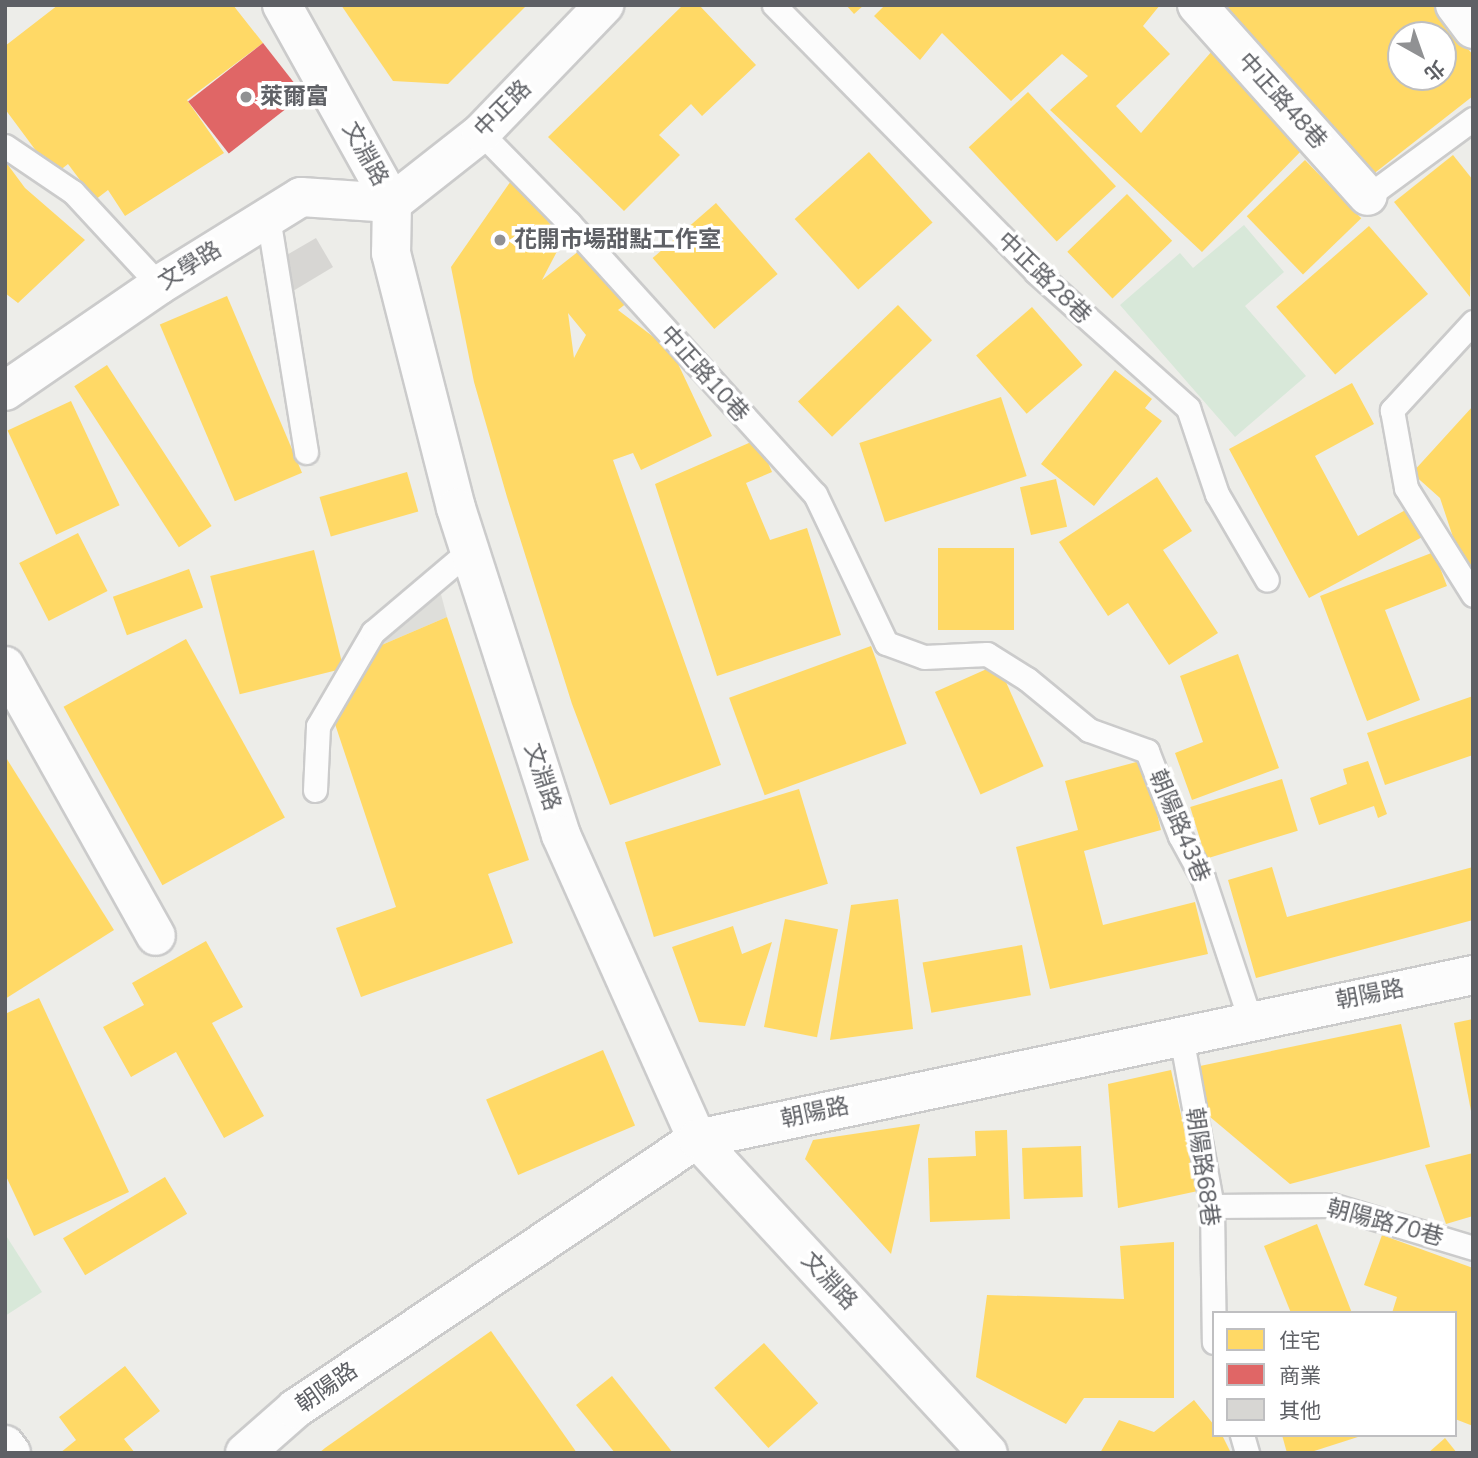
<!DOCTYPE html>
<html>
<head>
<meta charset="utf-8">
<style>
  body { margin:0 }
  #map { position:relative; width:1478px; height:1458px; overflow:hidden; background:#edede9; font-family:"Nunito Sans","Noto Sans TC",sans-serif }
  div>[style] { position:absolute }
  [style*='--x'] { left:calc(var(--x)*1px); top:calc(var(--y)*1px); width:calc(var(--w)*1px); rotate:calc(var(--a)*1deg) }
  .industrial>* { inset:0; background:#dededa }
  .green>* { inset:0; background:#d8e8d9 }
  .homes>* { inset:0; background:#ffd966; transform-origin:0 0 }
  .shops>* { inset:0; background:#e06666; transform-origin:0 0 }
  .building>* { inset:0; background:#d7d6d3 }
  .roads { filter:drop-shadow(2px 0 #cbcbcb) drop-shadow(-2px 0 #cbcbcb) drop-shadow(0 2px #cbcbcb) drop-shadow(0 -2px #cbcbcb) }
  .service>* { height:23px; margin:-11.5px; padding:0 11.5px; transform-origin:11.5px; border-radius:11.5px; background:#fcfcfc }
  .minor>* { height:38px; margin:-19px; padding:0 19px; transform-origin:19px; border-radius:19px; background:#fcfcfc }
  .tertiary>* { height:38px; margin:-19px; padding:0 19px; transform-origin:19px; border-radius:19px; background:#fcfcfc }
  .secondary>* { height:38px; margin:-19px; padding:0 19px; transform-origin:19px; border-radius:19px; background:#fcfcfc }
  .dots>* { width:19px; height:19px; translate:-50% -50%; box-sizing:border-box; border:4px solid #fff; border-radius:50% }
  span { translate:-50% -50%; white-space:nowrap; text-align:center; line-height:1.15; -webkit-text-stroke:7px #fff; paint-order:stroke }
  .poi-label { font-size:23px; color:#5e6065; font-weight:700 }
  .left { translate:0 -50%; text-align:left }
  .street-label { font-size:23px; color:#5e6065 }
  .frame { position:absolute; inset:0; border:7px solid #5e6065; pointer-events:none }
  .legend { position:absolute; left:1212px; top:1311px; width:245px; height:126px; box-sizing:border-box; background:#fff; border:2px solid #bfbfc1; margin:0; padding:9px 12px; list-style:none; font-size:21px; color:#5e6065 }
  .legend li { display:flex; align-items:center; gap:14px; height:35px }
  .legend b { width:35px; border:2px solid #bfbfc1 }
  .north { position:absolute; left:1387px; top:21px; width:70px; height:70px; box-sizing:border-box; background:#fff; border:2px solid #bfbfc1; border-radius:50%; rotate:140deg; font-size:19px; font-weight:700; line-height:28px; text-align:center; color:#5e6065 }
  .north::after { content:''; display:block; margin:auto; width:24px; height:32px; background:#909193; clip-path:polygon(50% 0,100% 100%,50% 72%,0 100%) }
</style>
</head>
<body>
<div id="map">
  <div class="industrial">
    <i style="clip-path:polygon(438px 583px,447px 617px,370px 650px)"></i>
  </div>
  <div class="green">
    <i style="clip-path:polygon(1244px 225px,1284px 272px,1245px 306px,1306px 376px,1235px 437px,1120px 305px,1180px 253px,1193px 268px)"></i>
    <i style="clip-path:polygon(5px 1234px,42px 1292px,5px 1316px)"></i>
  </div>
  <div class="homes">
    <i style="clip-path:polygon(58px 5px,233px 5px,263px 43px,187px 100px,224px 153px,125px 216px,108px 190px,95px 200px,68px 164px,54px 175px,5px 109px,5px 46px)"></i>
    <i style="clip-path:polygon(341px 5px,527px 5px,448px 84px,393px 81px)"></i>
    <i style="clip-path:polygon(683px 5px,699px 5px,756px 65px,702px 116px,691px 104px,659px 135px,680px 155px,624px 211px,548px 137px)"></i>
    <i style="clip-path:polygon(846px 5px,864px 5px,854px 14px)"></i>
    <i style="clip-path:polygon(885px 5px,1160px 5px,1143px 26px,1170px 54px,1116px 106px,1141px 133px,1212px 51px,1305px 147px,1202px 252px,1050px 110px,1088px 76px,1062px 54px,1011px 101px,942px 33px,920px 60px,874px 16px)"></i>
    <i style="clip-path:polygon(evenodd,1217px 5px,1432px 5px,1473px 55px,1473px 96px,1367px 179px,1217px 5px,1401px 35px,1443px 35px,1443px 77px,1401px 77px,1401px 35px)"></i>
    <i style="left:1028px;top:92px;width:129px;height:81px;rotate:47deg"></i>
    <i style="left:869px;top:152px;width:95px;height:100px;rotate:48deg"></i>
    <i style="clip-path:polygon(1453px 155px,1473px 180px,1470px 297px,1394px 202px)"></i>
    <i style="left:1305px;top:160px;width:81px;height:81px;rotate:46deg"></i>
    <i style="clip-path:polygon(5px 161px,25px 188px,85px 240px,18px 303px,5px 293px)"></i>
    <i style="clip-path:polygon(evenodd,513px 178px,563px 240px,542px 280px,584px 247px,628px 302px,618px 310px,672px 351px,712px 436px,641px 470px,633px 453px,613px 460px,721px 765px,610px 805px,572px 704px,507px 497px,474px 382px,451px 267px,513px 178px,568px 313px,586px 335px,574px 358px,568px 313px)"></i>
    <i style="left:1127px;top:194px;width:65px;height:83px;rotate:46deg"></i>
    <i style="left:716px;top:203px;width:94px;height:84px;rotate:49deg"></i>
    <i style="left:1369px;top:226px;width:90px;height:123px;rotate:49deg"></i>
    <i style="left:227px;top:296px;width:192px;height:73px;rotate:67deg"></i>
    <i style="left:898px;top:305px;width:49px;height:139px;rotate:46deg"></i>
    <i style="left:1032px;top:307px;width:77px;height:74px;rotate:49deg"></i>
    <i style="left:107px;top:365px;width:192px;height:39px;rotate:57deg"></i>
    <i style="clip-path:polygon(1115px 370px,1152px 399px,1145px 408px,1162px 421px,1094px 506px,1041px 464px)"></i>
    <i style="clip-path:polygon(1352px 383px,1374px 424px,1315px 456px,1358px 536px,1411px 507px,1426px 535px,1309px 598px,1229px 449px)"></i>
    <i style="left:1001px;top:397px;width:83px;height:149px;rotate:72deg"></i>
    <i style="left:71px;top:401px;width:115px;height:70px;rotate:65deg"></i>
    <i style="clip-path:polygon(1473px 406px,1473px 570px,1460px 558px,1440px 498px,1412px 473px)"></i>
    <i style="clip-path:polygon(758px 439px,772px 472px,746px 483px,770px 540px,807px 528px,841px 635px,717px 676px,655px 484px)"></i>
    <i style="left:407px;top:472px;width:41px;height:91px;rotate:74deg"></i>
    <i style="clip-path:polygon(1157px 477px,1192px 531px,1163px 550px,1218px 633px,1169px 665px,1128px 603px,1108px 616px,1059px 542px)"></i>
    <i style="left:1056px;top:479px;width:49px;height:37px;rotate:77deg"></i>
    <i style="left:78px;top:533px;width:65px;height:66px;rotate:63deg"></i>
    <i style="left:938px;top:548px;width:76px;height:82px"></i>
    <i style="left:314px;top:550px;width:122px;height:107px;rotate:76deg"></i>
    <i style="clip-path:polygon(1434px 552px,1447px 586px,1385px 610px,1420px 700px,1367px 721px,1320px 596px)"></i>
    <i style="left:189px;top:569px;width:41px;height:81px;rotate:70deg"></i>
    <i style="clip-path:polygon(447px 617px,529px 860px,488px 874px,513px 943px,361px 997px,336px 928px,396px 907px,334px 721px,370px 650px)"></i>
    <i style="left:186px;top:639px;width:204px;height:140px;rotate:61deg"></i>
    <i style="left:871px;top:646px;width:104px;height:151px;rotate:70deg"></i>
    <i style="clip-path:polygon(1238px 654px,1279px 768px,1192px 800px,1175px 753px,1203px 742px,1180px 676px)"></i>
    <i style="left:998px;top:664px;width:112px;height:69px;rotate:66deg"></i>
    <i style="clip-path:polygon(1473px 696px,1473px 755px,1385px 785px,1367px 733px)"></i>
    <i style="clip-path:polygon(5px 756px,114px 930px,5px 999px)"></i>
    <i style="clip-path:polygon(1144px 760px,1161px 830px,1084px 851px,1103px 925px,1195px 902px,1208px 954px,1050px 989px,1016px 847px,1078px 830px,1065px 781px)"></i>
    <i style="clip-path:polygon(1368px 761px,1387px 814px,1378px 818px,1374px 806px,1319px 825px,1310px 798px,1347px 784px,1343px 769px)"></i>
    <i style="left:1282px;top:779px;width:54px;height:96px;rotate:73deg"></i>
    <i style="left:799px;top:789px;width:99px;height:182px;rotate:73deg"></i>
    <i style="clip-path:polygon(1272px 867px,1287px 917px,1473px 867px,1473px 920px,1256px 978px,1228px 880px)"></i>
    <i style="clip-path:polygon(898px 899px,913px 1029px,830px 1040px,851px 905px)"></i>
    <i style="left:785px;top:919px;width:54px;height:110px;rotate:11deg"></i>
    <i style="clip-path:polygon(733px 926px,742px 954px,772px 942px,745px 1026px,699px 1022px,672px 947px)"></i>
    <i style="clip-path:polygon(206px 941px,243px 1007px,212px 1023px,264px 1116px,224px 1138px,176px 1052px,131px 1077px,103px 1027px,144px 1005px,132px 983px)"></i>
    <i style="left:1022px;top:945px;width:51px;height:101px;rotate:80deg"></i>
    <i style="clip-path:polygon(39px 998px,129px 1192px,34px 1236px,5px 1174px,5px 1014px)"></i>
    <i style="clip-path:polygon(1473px 1019px,1473px 1111px,1471px 1111px,1454px 1023px)"></i>
    <i style="clip-path:polygon(1401px 1024px,1430px 1147px,1290px 1184px,1203px 1111px,1200px 1066px)"></i>
    <i style="left:603px;top:1050px;width:82px;height:127px;rotate:67deg"></i>
    <i style="clip-path:polygon(1171px 1070px,1198px 1191px,1118px 1208px,1108px 1084px)"></i>
    <i style="clip-path:polygon(920px 1124px,891px 1254px,805px 1159px,813px 1140px)"></i>
    <i style="clip-path:polygon(1007px 1130px,1010px 1219px,930px 1222px,928px 1158px,976px 1156px,975px 1131px)"></i>
    <i style="left:1081px;top:1146px;width:51px;height:59px;rotate:88deg"></i>
    <i style="clip-path:polygon(1473px 1153px,1473px 1216px,1446px 1224px,1425px 1165px)"></i>
    <i style="left:165px;top:1177px;width:43px;height:119px;rotate:59deg"></i>
    <i style="clip-path:polygon(1317px 1224px,1352px 1313px,1291px 1313px,1264px 1246px)"></i>
    <i style="clip-path:polygon(1382px 1235px,1473px 1268px,1473px 1426px,1455px 1419px,1455px 1313px,1392px 1313px,1397px 1297px,1364px 1285px)"></i>
    <i style="clip-path:polygon(1174px 1242px,1174px 1398px,1084px 1398px,1066px 1424px,976px 1377px,987px 1295px,1124px 1299px,1120px 1246px)"></i>
    <i style="clip-path:polygon(491px 1331px,577px 1453px,319px 1453px,325px 1448px)"></i>
    <i style="left:764px;top:1343px;width:81px;height:67px;rotate:48deg"></i>
    <i style="clip-path:polygon(125px 1366px,160px 1411px,124px 1439px,135px 1453px,60px 1453px,76px 1440px,59px 1417px)"></i>
    <i style="clip-path:polygon(612px 1376px,673px 1453px,615px 1453px,576px 1405px)"></i>
    <i style="clip-path:polygon(1194px 1400px,1214px 1425px,1214px 1435px,1222px 1435px,1231px 1453px,1100px 1453px,1119px 1420px,1154px 1432px)"></i>
    <i style="clip-path:polygon(1282px 1435px,1361px 1435px,1361px 1436px,1308px 1453px,1287px 1453px)"></i>
    <i style="clip-path:polygon(1445px 1438px,1457px 1453px,1428px 1453px)"></i>
  </div>
  <div class="shops">
    <i style="left:263px;top:43px;width:66px;height:95px;rotate:52deg"></i>
  </div>
  <div class="building">
    <i style="clip-path:polygon(316px 238px,333px 267px,293px 291px,285px 256px)"></i>
  </div>
  <div class="roads">
    <div class="service">
      <i style="--x:774;--y:5;--w:374;--a:45.5"></i>
      <i style="--x:1036;--y:272;--w:204;--a:41.8"></i>
      <i style="--x:1188;--y:408;--w:91;--a:71.4"></i>
      <i style="--x:1217;--y:494;--w:99;--a:59.8"></i>
      <i style="--x:481;--y:133;--w:126;--a:45.6"></i>
      <i style="--x:569;--y:223;--w:366;--a:47.8"></i>
      <i style="--x:815;--y:494;--w:165;--a:64.5"></i>
      <i style="--x:886;--y:643;--w:40;--a:20.2"></i>
      <i style="--x:924;--y:657;--w:63;--a:-2.7"></i>
      <i style="--x:987;--y:654;--w:47;--a:32"></i>
      <i style="--x:1027;--y:679;--w:80;--a:39.4"></i>
      <i style="--x:1089;--y:730;--w:62;--a:19.9"></i>
      <i style="--x:1147;--y:751;--w:91;--a:68.8"></i>
      <i style="--x:1180;--y:836;--w:48;--a:61.3"></i>
      <i style="--x:1203;--y:878;--w:149;--a:71.6"></i>
      <i style="--x:5;--y:146;--w:82;--a:34.1"></i>
      <i style="--x:73;--y:192;--w:127;--a:47.2"></i>
      <i style="--x:1368;--y:196;--w:130;--a:-36.3"></i>
      <i style="--x:268;--y:217;--w:238;--a:80.8"></i>
      <i style="--x:1473;--y:322;--w:120;--a:132.6"></i>
      <i style="--x:1392;--y:410;--w:79;--a:79.8"></i>
      <i style="--x:1406;--y:488;--w:126;--a:57.9"></i>
      <i style="--x:315;--y:790;--w:64;--a:-87.3"></i>
      <i style="--x:318;--y:726;--w:109;--a:-59.7"></i>
      <i style="--x:373;--y:632;--w:127;--a:-40.2"></i>
      <i style="--x:1181;--y:1036;--w:173;--a:79.7"></i>
      <i style="--x:1212;--y:1206;--w:136;--a:89.2"></i>
      <i style="--x:1212;--y:1206;--w:119;--a:-0.5"></i>
      <i style="--x:1331;--y:1205;--w:148;--a:16.8"></i>
      <i style="--x:1242;--y:1435;--w:19;--a:74"></i>
    </div>
    <div class="minor">
      <i style="--x:1197;--y:5;--w:256;--a:48.2"></i>
      <i style="--x:1455;--y:5;--w:30;--a:53"></i>
      <i style="--x:5;--y:391;--w:187;--a:-34.5"></i>
      <i style="--x:159;--y:285;--w:167;--a:-31.8"></i>
      <i style="--x:301;--y:197;--w:91;--a:3.8"></i>
      <i style="--x:5;--y:666;--w:309;--a:60.8"></i>
      <i style="--x:697;--y:1139;--w:428;--a:47.2"></i>
      <i style="--x:5;--y:1445;--w:10;--a:53"></i>
    </div>
    <div class="tertiary">
      <i style="--x:282;--y:5;--w:227;--a:60.9"></i>
      <i style="--x:392;--y:203;--w:50;--a:91.1"></i>
      <i style="--x:391;--y:253;--w:263;--a:75.7"></i>
      <i style="--x:456;--y:508;--w:343;--a:72.2"></i>
      <i style="--x:561;--y:835;--w:333;--a:65.9"></i>
      <i style="--x:392;--y:203;--w:113;--a:-38.2"></i>
      <i style="--x:481;--y:133;--w:178;--a:-46.1"></i>
    </div>
    <div class="secondary">
      <i style="--x:245;--y:1453;--w:67;--a:-41.3"></i>
      <i style="--x:295;--y:1409;--w:484;--a:-33.9"></i>
      <i style="--x:697;--y:1139;--w:793;--a:-11.93"></i>
    </div>
  </div>
  <div class="dots">
    <i style="left:246px;top:97px;background:#909193"></i>
    <i style="left:500px;top:240px;background:#909193"></i>
  </div>
  <div class="poi-label">
    <span class="left" style="left:260px;top:97px">萊爾富</span>
    <span class="left" style="left:514px;top:240px">花開市場甜點工作室</span>
  </div>
  <div class="street-label">
    <span style="left:1282px;top:101px;rotate:48deg">中正路48巷</span>
    <span style="left:503px;top:109px;rotate:-45deg">中正路</span>
    <span style="left:365px;top:154px;rotate:61deg">文淵路</span>
    <span style="left:190px;top:266px;rotate:-32deg">文學路</span>
    <span style="left:1044px;top:278px;rotate:44deg">中正路28巷</span>
    <span style="left:704px;top:374px;rotate:48deg">中正路10巷</span>
    <span style="left:542px;top:777px;rotate:72deg">文淵路</span>
    <span style="left:1179px;top:826px;rotate:67deg">朝陽路43巷</span>
    <span style="left:1370px;top:995px;rotate:-11deg">朝陽路</span>
    <span style="left:815px;top:1113px;rotate:-12deg">朝陽路</span>
    <span style="left:1202px;top:1167px;rotate:82deg">朝陽路68巷</span>
    <span style="left:1385px;top:1223px;rotate:15deg">朝陽路70巷</span>
    <span style="left:829px;top:1281px;rotate:47deg">文淵路</span>
    <span style="left:327px;top:1388px;rotate:-35deg">朝陽路</span>
  </div>
  <div class="frame"></div>
  <ul class="legend">
  <li><b style="height:19px;background:#ffd966"></b>住宅</li>
  <li><b style="height:19px;background:#e06666"></b>商業</li>
  <li><b style="height:19px;background:#d7d6d3"></b>其他</li>
  </ul>
  <div class="north">北</div>
</div>
</body>
</html>
